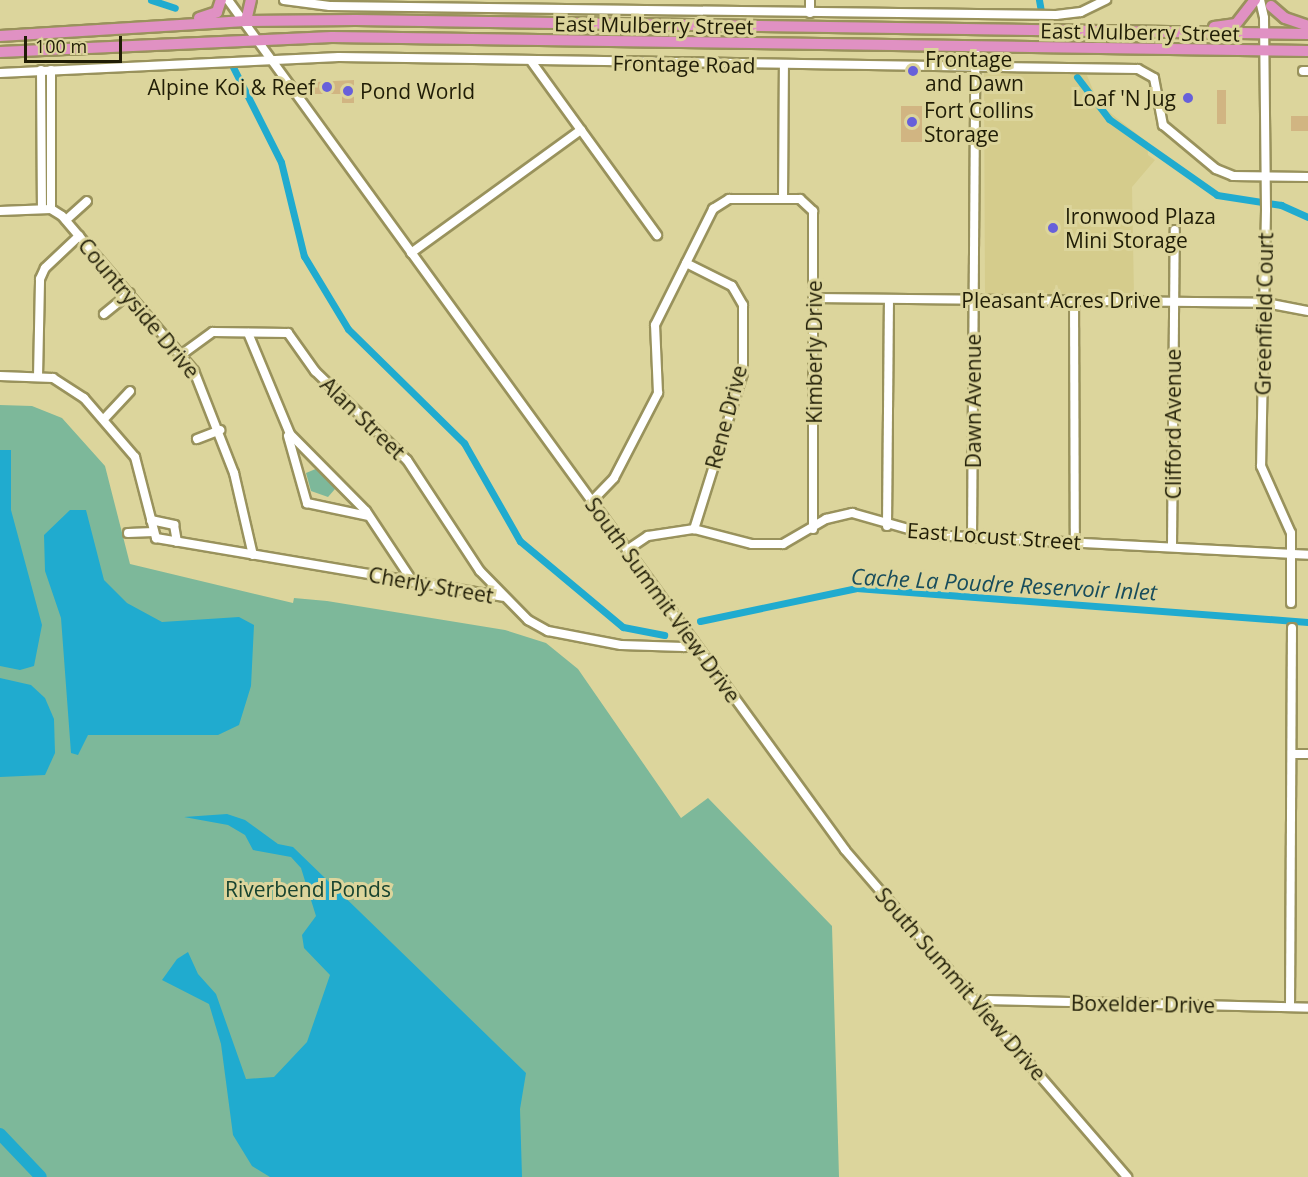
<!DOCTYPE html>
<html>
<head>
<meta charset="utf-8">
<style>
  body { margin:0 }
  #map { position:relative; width:1308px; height:1177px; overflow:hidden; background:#dcd59c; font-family:"Open Sans",sans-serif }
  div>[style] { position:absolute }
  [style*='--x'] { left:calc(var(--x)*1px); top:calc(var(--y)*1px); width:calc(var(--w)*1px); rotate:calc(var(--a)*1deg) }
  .built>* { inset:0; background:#d5cc8c }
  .green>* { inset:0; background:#7db89a }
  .water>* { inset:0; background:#20abcf }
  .canal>* { height:7px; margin:-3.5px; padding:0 3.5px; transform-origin:3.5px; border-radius:3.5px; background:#20abcf }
  .river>* { height:12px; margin:-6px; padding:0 6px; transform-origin:6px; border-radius:6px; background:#20abcf }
  .building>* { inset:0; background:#d1b582; transform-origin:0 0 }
  .roads { filter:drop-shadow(2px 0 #99925c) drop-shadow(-2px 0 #99925c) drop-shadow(0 2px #99925c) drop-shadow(0 -2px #99925c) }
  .minor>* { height:8px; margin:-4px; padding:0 4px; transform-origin:4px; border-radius:4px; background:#fff }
  .highway>* { height:10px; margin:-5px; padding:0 5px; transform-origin:5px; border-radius:5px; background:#e091c3 }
  .dots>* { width:16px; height:16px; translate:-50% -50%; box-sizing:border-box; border:3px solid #dcd59c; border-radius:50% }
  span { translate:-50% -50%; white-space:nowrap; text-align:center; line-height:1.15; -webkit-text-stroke:6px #dcd59c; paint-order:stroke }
  .street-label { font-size:21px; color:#201d06 }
  .poi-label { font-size:21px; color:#201d06 }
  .left { translate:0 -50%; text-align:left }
  .right { translate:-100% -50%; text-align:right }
  .park-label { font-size:21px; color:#184430 }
  .water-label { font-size:22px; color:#184d5c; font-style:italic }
  .scale { position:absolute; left:24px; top:36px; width:98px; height:27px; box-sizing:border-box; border:3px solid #201d06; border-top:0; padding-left:8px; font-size:18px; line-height:21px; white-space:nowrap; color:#201d06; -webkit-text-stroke:4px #dcd59c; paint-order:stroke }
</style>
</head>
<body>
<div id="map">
  <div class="built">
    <i style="clip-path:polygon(984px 73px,1086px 73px,1099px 104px,1147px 142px,1148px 155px,1155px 160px,1132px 187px,1134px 295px,985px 294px)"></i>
  </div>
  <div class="green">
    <i style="clip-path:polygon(0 405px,32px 406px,62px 418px,105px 466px,130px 564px,293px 603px,294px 598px,327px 601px,505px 630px,546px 643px,578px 669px,681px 818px,708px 798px,832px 926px,839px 1177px,0 1177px)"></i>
    <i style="clip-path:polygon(318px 468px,335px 489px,328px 497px,311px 491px,306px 473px)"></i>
  </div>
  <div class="water">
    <i style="clip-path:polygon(0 450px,11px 450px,11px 510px,42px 625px,34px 666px,20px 670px,0 666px)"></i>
    <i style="clip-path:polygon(70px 510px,86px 510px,104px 580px,127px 603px,162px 622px,239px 617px,254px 625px,251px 686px,239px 725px,218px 735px,88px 735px,78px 755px,71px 753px,61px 618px,45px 571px,44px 535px)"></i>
    <i style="clip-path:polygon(0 678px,31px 685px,45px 698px,54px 719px,55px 753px,45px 775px,0 777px)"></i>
    <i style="clip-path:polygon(227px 814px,245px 820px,278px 844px,293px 847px,526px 1073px,520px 1109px,522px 1177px,270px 1177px,252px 1166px,233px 1135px,221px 1044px,209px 1004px,162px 980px,177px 959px,188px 952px,198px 974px,216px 994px,246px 1079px,274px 1077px,307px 1042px,330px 975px,304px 948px,302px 935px,316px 916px,301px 868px,291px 857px,253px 850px,245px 835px,228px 825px,184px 817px)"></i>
  </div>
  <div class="canal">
    <i style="--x:151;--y:0;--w:25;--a:18"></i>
    <i style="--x:1039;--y:0;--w:11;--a:80"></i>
    <i style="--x:1044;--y:19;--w:4;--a:63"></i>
    <i style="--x:233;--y:67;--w:106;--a:63.2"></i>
    <i style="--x:281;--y:162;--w:97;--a:76.3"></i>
    <i style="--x:304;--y:256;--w:85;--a:58.9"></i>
    <i style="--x:348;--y:329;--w:163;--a:44.5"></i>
    <i style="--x:464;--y:443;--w:113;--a:60.3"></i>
    <i style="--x:520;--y:541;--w:134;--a:39.9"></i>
    <i style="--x:623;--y:627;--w:42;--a:11"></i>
    <i style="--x:1077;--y:77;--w:53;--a:52.7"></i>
    <i style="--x:1109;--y:119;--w:132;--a:35.1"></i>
    <i style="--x:1217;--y:195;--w:65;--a:8.9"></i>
    <i style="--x:1281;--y:205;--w:30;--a:24"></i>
    <i style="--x:700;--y:621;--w:159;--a:-11.9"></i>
    <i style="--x:856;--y:588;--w:453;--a:4.3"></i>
  </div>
  <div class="river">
    <i style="--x:0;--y:1134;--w:59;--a:46.4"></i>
  </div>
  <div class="building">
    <i style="clip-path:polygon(354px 80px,354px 103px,342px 103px,342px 94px,315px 94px,315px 82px)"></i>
    <i style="left:1217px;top:90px;width:9px;height:34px"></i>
    <i style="left:901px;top:106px;width:21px;height:36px"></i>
    <i style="left:1291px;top:116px;width:17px;height:15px"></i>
  </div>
  <div class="roads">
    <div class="minor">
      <i style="--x:228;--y:0;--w:1050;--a:54.02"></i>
      <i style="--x:845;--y:850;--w:432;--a:49.2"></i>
      <i style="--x:284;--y:0;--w:46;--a:7.4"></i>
      <i style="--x:330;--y:6;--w:726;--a:0.71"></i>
      <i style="--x:1056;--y:15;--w:25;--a:-7"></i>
      <i style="--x:1081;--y:12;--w:28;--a:-26"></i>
      <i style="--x:810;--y:0;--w:13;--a:90"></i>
      <i style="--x:1260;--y:0;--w:18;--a:77"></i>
      <i style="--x:1264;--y:18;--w:192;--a:89.4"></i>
      <i style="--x:1266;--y:210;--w:256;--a:91.1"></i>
      <i style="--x:1261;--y:466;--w:73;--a:65.9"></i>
      <i style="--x:1291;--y:533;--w:70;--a:90"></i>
      <i style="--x:531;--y:61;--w:215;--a:54.1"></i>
      <i style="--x:41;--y:70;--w:139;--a:89.6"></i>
      <i style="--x:51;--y:70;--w:139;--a:90"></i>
      <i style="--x:1303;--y:71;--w:5;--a:0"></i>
      <i style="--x:0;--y:73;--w:339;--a:-2.7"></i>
      <i style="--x:339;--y:57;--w:799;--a:0.86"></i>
      <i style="--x:1138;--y:69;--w:18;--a:29"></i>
      <i style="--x:1154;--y:78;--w:48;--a:79.2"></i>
      <i style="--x:1163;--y:125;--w:69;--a:39.7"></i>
      <i style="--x:1216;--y:169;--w:18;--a:22"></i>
      <i style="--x:1233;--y:176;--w:75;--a:0.8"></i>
      <i style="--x:783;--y:199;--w:134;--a:-89.6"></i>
      <i style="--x:0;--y:211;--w:51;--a:-2.2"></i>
      <i style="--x:51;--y:209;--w:13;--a:32"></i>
      <i style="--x:62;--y:216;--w:204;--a:49.6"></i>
      <i style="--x:194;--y:371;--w:110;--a:68.6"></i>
      <i style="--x:234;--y:473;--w:84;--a:77"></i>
      <i style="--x:66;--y:220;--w:28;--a:-42"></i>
      <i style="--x:411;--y:253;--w:210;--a:-35.9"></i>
      <i style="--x:686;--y:263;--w:51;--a:26.6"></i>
      <i style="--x:732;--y:286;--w:22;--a:60"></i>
      <i style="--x:743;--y:305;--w:68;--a:90"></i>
      <i style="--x:743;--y:373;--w:164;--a:107.4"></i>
      <i style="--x:814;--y:298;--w:452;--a:0.6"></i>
      <i style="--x:1266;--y:303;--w:43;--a:10.8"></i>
      <i style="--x:1074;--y:300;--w:242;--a:89.8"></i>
      <i style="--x:104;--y:314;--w:33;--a:-39"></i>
      <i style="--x:248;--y:333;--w:109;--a:67.4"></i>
      <i style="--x:290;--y:434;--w:108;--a:45.4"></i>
      <i style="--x:366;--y:511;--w:85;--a:56.5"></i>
      <i style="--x:181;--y:355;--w:39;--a:-36"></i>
      <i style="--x:213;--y:332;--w:75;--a:0.8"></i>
      <i style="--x:288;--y:333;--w:47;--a:54.6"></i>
      <i style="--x:315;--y:371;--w:128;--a:44.1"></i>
      <i style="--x:407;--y:460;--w:133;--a:56.7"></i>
      <i style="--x:480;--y:571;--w:69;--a:45.6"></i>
      <i style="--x:528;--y:620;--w:23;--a:29"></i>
      <i style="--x:548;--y:631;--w:74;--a:10.9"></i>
      <i style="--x:621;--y:645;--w:63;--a:1.8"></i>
      <i style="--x:684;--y:647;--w:11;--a:-34"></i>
      <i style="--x:0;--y:376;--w:53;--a:2.2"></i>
      <i style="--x:53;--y:378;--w:37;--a:33"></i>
      <i style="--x:84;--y:398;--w:78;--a:49.2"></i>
      <i style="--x:135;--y:457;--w:84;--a:75.5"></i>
      <i style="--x:156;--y:538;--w:352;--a:9.6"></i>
      <i style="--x:38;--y:377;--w:98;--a:-88.8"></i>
      <i style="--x:40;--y:279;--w:12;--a:-66"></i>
      <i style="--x:45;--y:268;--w:47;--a:-43.3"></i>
      <i style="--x:104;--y:419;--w:38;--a:-47"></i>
      <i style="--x:288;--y:436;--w:70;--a:74.2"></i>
      <i style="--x:307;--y:503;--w:62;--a:12"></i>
      <i style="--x:197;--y:439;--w:25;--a:-21"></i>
      <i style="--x:591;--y:502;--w:33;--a:-46"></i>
      <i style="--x:614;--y:478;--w:96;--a:-62.6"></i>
      <i style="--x:658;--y:393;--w:68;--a:-92.5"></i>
      <i style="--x:655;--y:325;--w:130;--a:-63.4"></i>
      <i style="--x:713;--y:209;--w:19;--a:-32"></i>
      <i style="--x:729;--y:199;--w:71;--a:0"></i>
      <i style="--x:800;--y:199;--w:18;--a:43"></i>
      <i style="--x:813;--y:211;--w:318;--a:90"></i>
      <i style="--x:151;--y:520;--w:24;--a:12"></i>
      <i style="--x:174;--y:525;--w:17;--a:80"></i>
      <i style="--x:887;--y:526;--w:227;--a:-89.5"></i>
      <i style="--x:128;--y:533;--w:26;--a:-2"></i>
      <i style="--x:972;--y:538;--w:491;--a:-89.6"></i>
      <i style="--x:1172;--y:546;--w:316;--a:-89.5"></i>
      <i style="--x:627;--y:550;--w:25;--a:-34"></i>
      <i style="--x:648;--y:536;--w:47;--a:-8.7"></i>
      <i style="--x:694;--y:529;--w:60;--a:14.5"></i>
      <i style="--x:752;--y:544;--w:31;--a:0"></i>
      <i style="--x:783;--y:544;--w:50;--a:-30.2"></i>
      <i style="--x:826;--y:519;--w:27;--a:-13"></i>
      <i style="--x:852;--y:513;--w:81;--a:15.8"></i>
      <i style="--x:930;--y:535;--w:379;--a:3"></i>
      <i style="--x:1292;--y:754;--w:16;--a:0"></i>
      <i style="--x:981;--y:1007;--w:11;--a:-38"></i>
      <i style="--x:990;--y:1000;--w:318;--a:1.4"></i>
      <i style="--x:1290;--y:1007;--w:379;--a:-89.7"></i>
    </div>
    <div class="highway">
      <i style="--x:1271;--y:6;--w:18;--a:41"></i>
      <i style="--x:1285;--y:18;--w:24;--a:19"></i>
      <i style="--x:199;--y:18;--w:19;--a:-18"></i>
      <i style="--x:217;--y:12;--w:13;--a:-72"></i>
      <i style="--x:246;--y:21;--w:22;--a:-77"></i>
      <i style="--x:1214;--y:27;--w:22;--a:-8"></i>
      <i style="--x:1236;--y:24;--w:31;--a:-52"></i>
      <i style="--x:0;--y:36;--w:246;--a:-3.5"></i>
      <i style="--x:246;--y:21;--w:110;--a:-0.5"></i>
      <i style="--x:356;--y:20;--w:952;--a:0.84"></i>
      <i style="--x:0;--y:52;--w:332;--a:-2.6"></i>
      <i style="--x:332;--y:37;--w:976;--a:0.82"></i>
    </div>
  </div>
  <div class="dots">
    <i style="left:913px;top:71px;background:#6760da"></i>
    <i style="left:327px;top:87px;background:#6760da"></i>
    <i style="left:348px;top:91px;background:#6760da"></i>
    <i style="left:1188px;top:98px;background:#6760da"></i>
    <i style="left:912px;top:122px;background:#6760da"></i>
    <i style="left:1053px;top:228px;background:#6760da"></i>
  </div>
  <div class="street-label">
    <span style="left:654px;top:25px;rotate:1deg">East Mulberry Street</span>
    <span style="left:1140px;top:32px;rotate:1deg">East Mulberry Street</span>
    <span style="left:684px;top:64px;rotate:1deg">Frontage Road</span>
    <span style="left:1061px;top:300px">Pleasant Acres Drive</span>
    <span style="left:139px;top:308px;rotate:50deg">Countryside Drive</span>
    <span style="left:1264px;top:314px;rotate:-89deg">Greenfield Court</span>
    <span style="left:814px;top:352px;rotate:-90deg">Kimberly Drive</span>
    <span style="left:973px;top:401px;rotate:-90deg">Dawn Avenue</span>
    <span style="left:726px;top:417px;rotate:-75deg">Rene Drive</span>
    <span style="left:363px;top:418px;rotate:44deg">Alan Street</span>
    <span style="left:1173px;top:424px;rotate:-90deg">Clifford Avenue</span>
    <span style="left:994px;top:536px;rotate:4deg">East Locust Street</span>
    <span style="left:431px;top:585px;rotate:10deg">Cherly Street</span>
    <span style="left:663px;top:600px;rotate:54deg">South Summit View Drive</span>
    <span style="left:961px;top:984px;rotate:49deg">South Summit View Drive</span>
    <span style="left:1143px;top:1004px;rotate:1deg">Boxelder Drive</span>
  </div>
  <div class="poi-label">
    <span class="left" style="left:925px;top:71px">Frontage<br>and Dawn</span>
    <span class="right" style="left:315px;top:87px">Alpine Koi &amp; Reef</span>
    <span class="left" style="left:360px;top:91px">Pond World</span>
    <span class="right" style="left:1176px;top:98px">Loaf 'N Jug</span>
    <span class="left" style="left:924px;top:122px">Fort Collins<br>Storage</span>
    <span class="left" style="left:1065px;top:228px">Ironwood Plaza<br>Mini Storage</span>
  </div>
  <div class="park-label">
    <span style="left:308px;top:889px">Riverbend Ponds</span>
  </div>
  <div class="water-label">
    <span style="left:1004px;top:584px;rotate:3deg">Cache La Poudre Reservoir Inlet</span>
  </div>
  <div class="scale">100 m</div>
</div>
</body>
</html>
